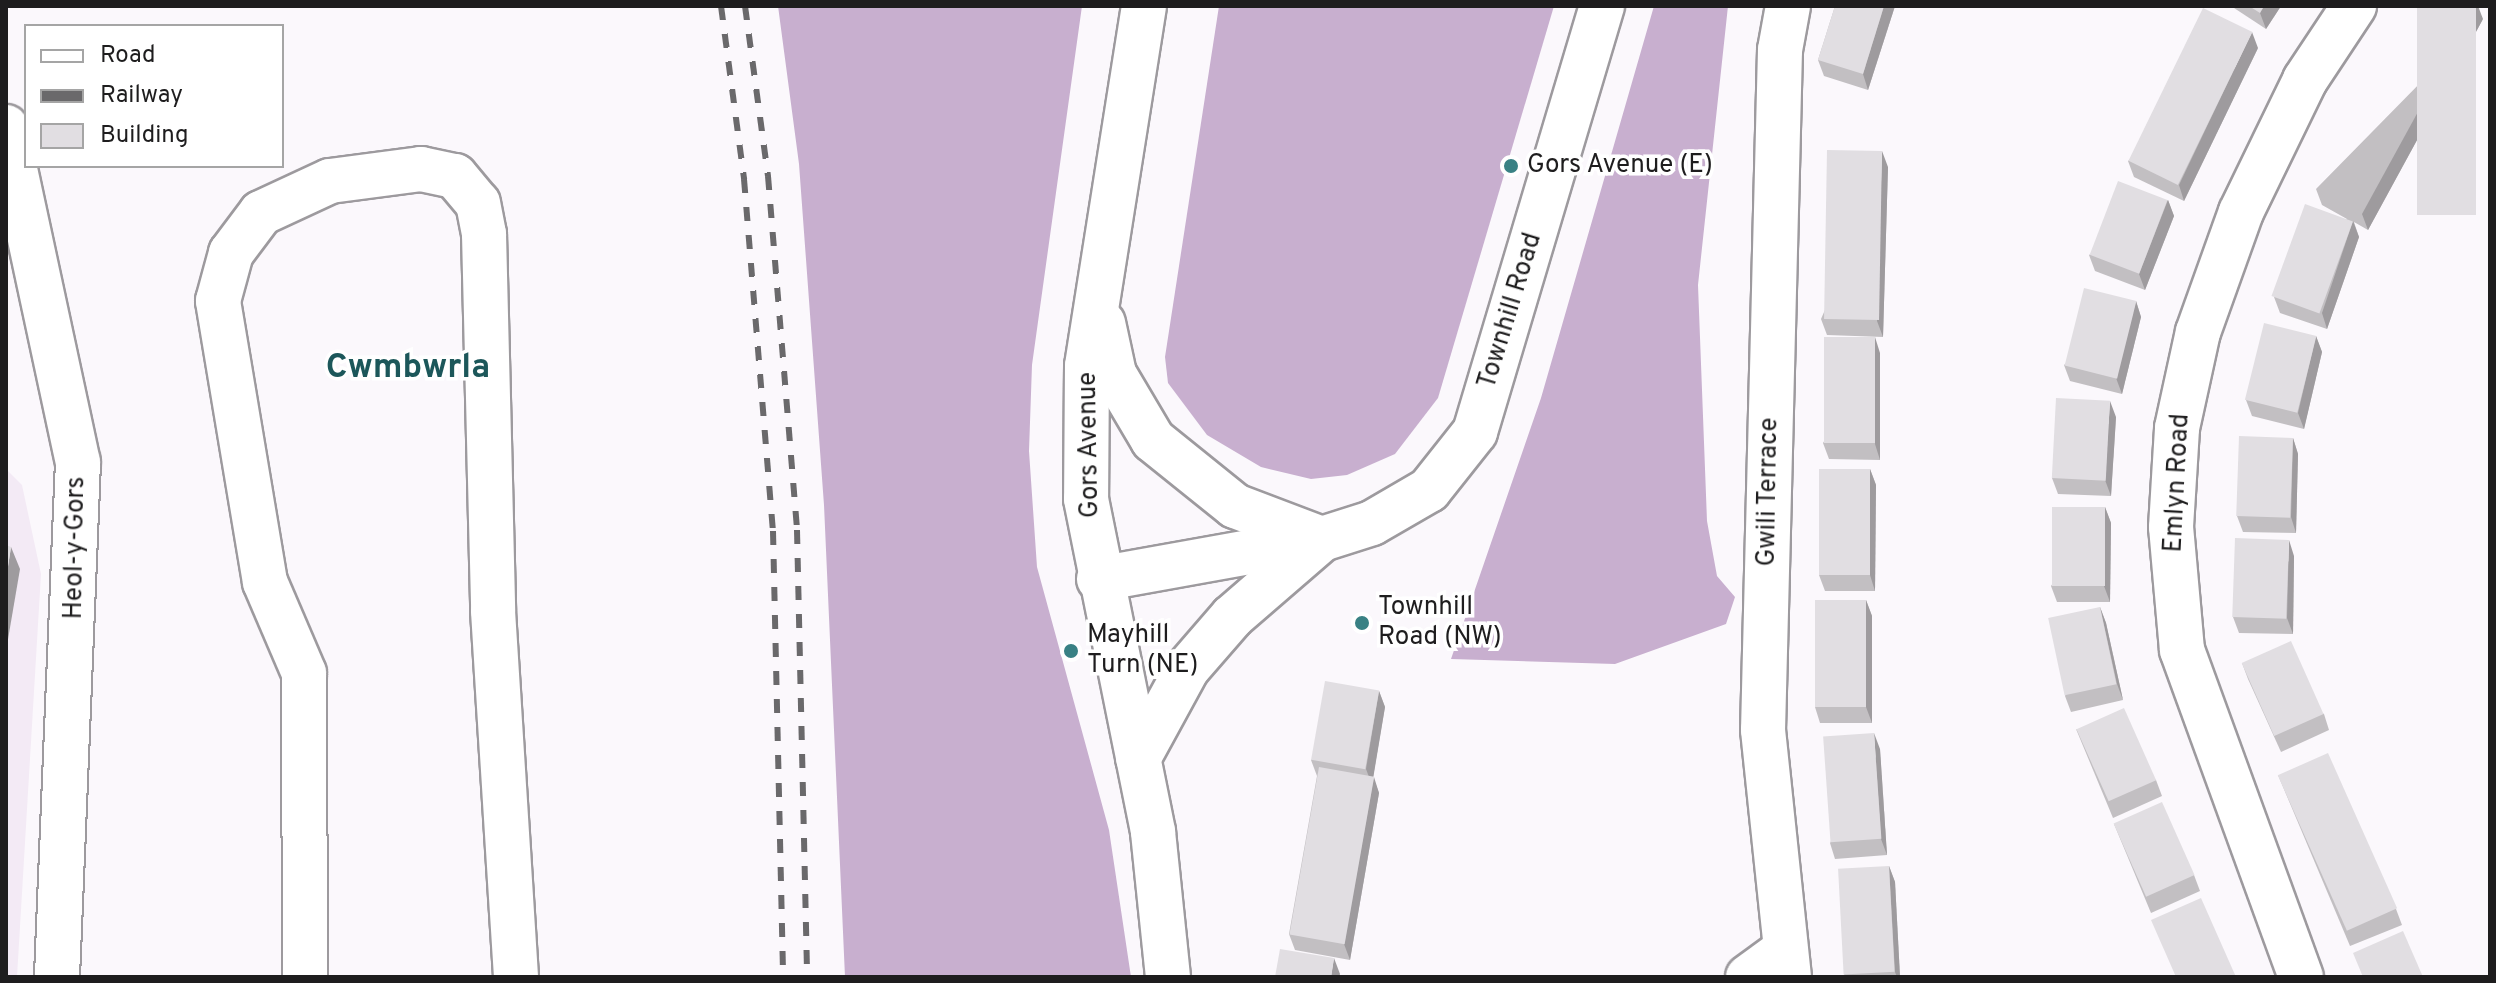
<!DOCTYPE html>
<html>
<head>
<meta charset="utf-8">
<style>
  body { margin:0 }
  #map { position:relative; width:2496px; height:983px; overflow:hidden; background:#fbf8fc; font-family:Overpass,sans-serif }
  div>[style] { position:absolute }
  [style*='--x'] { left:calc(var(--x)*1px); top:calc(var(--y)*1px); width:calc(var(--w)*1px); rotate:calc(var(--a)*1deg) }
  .built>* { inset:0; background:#f3eaf5 }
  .forest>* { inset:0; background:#c8afcf }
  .roads { filter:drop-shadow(2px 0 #9d9a9e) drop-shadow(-2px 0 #9d9a9e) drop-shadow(0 2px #9d9a9e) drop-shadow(0 -2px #9d9a9e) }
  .minor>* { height:44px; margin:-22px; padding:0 22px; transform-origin:22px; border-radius:22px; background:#fff }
  .rail>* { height:6px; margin-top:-3px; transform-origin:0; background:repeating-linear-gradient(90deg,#6a696b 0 14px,transparent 0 28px) }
  .wall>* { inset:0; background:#c2bfc2 }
  .shaded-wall>* { inset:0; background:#9e9b9e }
  .building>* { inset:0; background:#e1dee2; transform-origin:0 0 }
  .dots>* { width:22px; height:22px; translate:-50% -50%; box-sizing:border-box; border:4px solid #fff; border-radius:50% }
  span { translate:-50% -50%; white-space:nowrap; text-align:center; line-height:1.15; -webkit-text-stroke:7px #fff; paint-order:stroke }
  .poi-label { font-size:26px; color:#1e1d1e }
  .left { translate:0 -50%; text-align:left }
  .street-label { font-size:26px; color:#1e1d1e }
  .district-label { font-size:34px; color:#1c575a; font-weight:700 }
  .frame { position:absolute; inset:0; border:8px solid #1e1d1e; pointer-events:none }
  .legend { position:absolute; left:24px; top:24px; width:260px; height:144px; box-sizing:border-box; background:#fff; border:2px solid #a5a5a5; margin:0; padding:10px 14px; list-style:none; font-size:24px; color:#1e1d1e }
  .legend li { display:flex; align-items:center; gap:16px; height:40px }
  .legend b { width:40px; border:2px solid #a5a5a5 }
</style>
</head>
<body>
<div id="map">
  <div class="built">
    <i style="clip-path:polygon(6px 469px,22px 485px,41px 574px,17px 977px,6px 977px)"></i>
  </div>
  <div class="forest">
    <i style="clip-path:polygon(778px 6px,1082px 6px,1032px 365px,1029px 451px,1037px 567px,1109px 830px,1131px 977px,845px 977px,824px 505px,799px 164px)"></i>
    <i style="clip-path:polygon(1219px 6px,1554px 6px,1438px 398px,1395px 454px,1347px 475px,1311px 479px,1261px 467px,1207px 435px,1168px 383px,1165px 357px)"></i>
    <i style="clip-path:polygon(1654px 6px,1728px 6px,1698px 285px,1707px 521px,1717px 576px,1735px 597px,1726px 624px,1615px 664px,1451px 659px,1541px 398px)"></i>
  </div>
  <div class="roads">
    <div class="minor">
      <i style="--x:1144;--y:6;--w:364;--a:99"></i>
      <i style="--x:1087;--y:366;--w:133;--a:90.4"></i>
      <i style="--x:1086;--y:499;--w:340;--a:78.6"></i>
      <i style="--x:1153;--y:832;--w:146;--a:84.1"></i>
      <i style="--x:1788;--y:6;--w:45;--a:100.3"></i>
      <i style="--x:1780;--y:50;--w:680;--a:91.43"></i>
      <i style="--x:1763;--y:730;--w:248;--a:84"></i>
      <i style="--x:6;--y:127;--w:343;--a:77.9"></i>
      <i style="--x:78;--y:462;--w:515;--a:92.34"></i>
      <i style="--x:1103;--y:323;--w:52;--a:77.8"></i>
      <i style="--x:1114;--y:374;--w:77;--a:59.4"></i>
      <i style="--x:1153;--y:440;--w:105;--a:38.8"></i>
      <i style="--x:1235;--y:506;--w:93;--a:20.8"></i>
      <i style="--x:1322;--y:539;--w:119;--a:139.1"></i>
      <i style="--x:1232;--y:617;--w:69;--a:130.9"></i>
      <i style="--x:1187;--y:669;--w:102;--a:118.6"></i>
      <i style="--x:1099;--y:579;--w:227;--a:-10.2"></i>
      <i style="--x:1322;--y:539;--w:52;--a:-17.7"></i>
      <i style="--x:1372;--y:523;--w:66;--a:-30.1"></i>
      <i style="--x:1429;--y:490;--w:74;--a:-51.6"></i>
      <i style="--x:1475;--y:432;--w:445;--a:-73.4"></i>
      <i style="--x:305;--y:977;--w:304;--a:-90.2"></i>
      <i style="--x:304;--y:673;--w:99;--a:-113.2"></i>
      <i style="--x:265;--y:582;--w:285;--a:-99.5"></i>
      <i style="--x:218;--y:301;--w:50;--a:-74.8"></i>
      <i style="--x:231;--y:253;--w:50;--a:-53.1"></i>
      <i style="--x:261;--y:213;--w:76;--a:-24.9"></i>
      <i style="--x:330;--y:181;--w:92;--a:-7.5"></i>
      <i style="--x:421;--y:169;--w:35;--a:12"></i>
      <i style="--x:455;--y:176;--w:35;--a:50"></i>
      <i style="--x:478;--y:203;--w:32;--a:79"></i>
      <i style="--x:484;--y:234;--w:377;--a:88.6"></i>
      <i style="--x:493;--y:611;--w:367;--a:86.4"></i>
      <i style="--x:1748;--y:977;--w:46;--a:-36.1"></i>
      <i style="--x:2301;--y:977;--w:348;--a:-110"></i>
      <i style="--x:2182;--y:650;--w:123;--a:-95.1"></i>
      <i style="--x:2171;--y:527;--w:99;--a:-86.5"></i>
      <i style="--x:2177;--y:428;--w:98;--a:-77.7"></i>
      <i style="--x:2198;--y:332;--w:127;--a:-70.3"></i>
      <i style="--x:2241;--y:212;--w:147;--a:-64.1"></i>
      <i style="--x:2305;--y:80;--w:89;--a:-56.5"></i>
    </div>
  </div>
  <div class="rail">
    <i style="--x:721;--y:6;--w:175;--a:82.4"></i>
    <i style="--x:744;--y:179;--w:353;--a:85.3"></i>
    <i style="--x:773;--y:531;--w:446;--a:88.7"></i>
    <i style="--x:745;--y:6;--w:172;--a:82.3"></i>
    <i style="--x:768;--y:176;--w:355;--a:85.3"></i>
    <i style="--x:797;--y:530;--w:447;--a:88.7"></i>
  </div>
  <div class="wall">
    <i style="clip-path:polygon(1835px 6px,1895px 6px,1868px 90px,1824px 76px,1818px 60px)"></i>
    <i style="clip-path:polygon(2231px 6px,2281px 6px,2266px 29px)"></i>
    <i style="clip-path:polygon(2483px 19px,2368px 230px,2354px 222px,2359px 237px,2327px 329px,2280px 313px,2274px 297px,2347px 219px,2322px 205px,2316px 189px)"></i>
    <i style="clip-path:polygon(2258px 48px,2184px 201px,2134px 177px,2128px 161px)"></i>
    <i style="clip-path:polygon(1888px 167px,1883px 337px,1827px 335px,1821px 319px)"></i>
    <i style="clip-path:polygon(2168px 200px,2174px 216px,2145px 290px,2095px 271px,2089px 255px)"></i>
    <i style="clip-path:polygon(2136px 301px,2141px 317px,2122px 394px,2070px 381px,2064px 365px)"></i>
    <i style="clip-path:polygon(2316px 336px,2322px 352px,2304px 429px,2252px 416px,2246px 400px)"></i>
    <i style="clip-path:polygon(1880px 353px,1880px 460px,1829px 459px,1823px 443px)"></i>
    <i style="clip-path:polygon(2116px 417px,2111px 496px,2058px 494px,2052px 478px)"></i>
    <i style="clip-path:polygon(2293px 438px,2298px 454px,2296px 533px,2243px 532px,2237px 516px)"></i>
    <i style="clip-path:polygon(1870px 469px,1876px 485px,1875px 591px,1825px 591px,1819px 575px)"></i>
    <i style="clip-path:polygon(2105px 507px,2111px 523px,2110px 602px,2057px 602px,2051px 586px)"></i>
    <i style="clip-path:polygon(2294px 556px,2293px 634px,2239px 633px,2233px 617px)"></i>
    <i style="clip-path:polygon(1866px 600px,1872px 616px,1872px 723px,1820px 723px,1815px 707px)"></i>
    <i style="clip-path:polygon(2100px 607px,2106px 623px,2123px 700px,2071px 712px,2065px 696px)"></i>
    <i style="clip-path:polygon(2242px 663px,2324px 714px,2329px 730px,2281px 752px,2248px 679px)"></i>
    <i style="clip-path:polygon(1379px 691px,1385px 707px,1373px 777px,1379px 793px,1350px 960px,1295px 950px,1289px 934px,1317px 776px,1311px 760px)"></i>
    <i style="clip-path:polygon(2076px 729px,2156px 780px,2162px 796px,2113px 818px)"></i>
    <i style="clip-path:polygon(1880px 749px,1887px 855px,1835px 859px,1830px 843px)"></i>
    <i style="clip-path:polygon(2278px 775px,2396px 909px,2402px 925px,2350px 946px)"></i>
    <i style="clip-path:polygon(2114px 824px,2194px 875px,2200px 891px,2151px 913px)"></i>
    <i style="clip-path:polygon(1889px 866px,1895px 882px,1900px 977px,1845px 977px,1844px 975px)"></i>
  </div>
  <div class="shaded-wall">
    <i style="clip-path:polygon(1884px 6px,1895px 6px,1868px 90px,1863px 74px)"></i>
    <i style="clip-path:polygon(2264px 6px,2281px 6px,2266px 29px,2260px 13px)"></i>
    <i style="clip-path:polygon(2476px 6px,2478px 6px,2483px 19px,2368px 230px,2362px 214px)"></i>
    <i style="clip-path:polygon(2252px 32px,2258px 48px,2184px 201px,2179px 185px)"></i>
    <i style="clip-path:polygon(1882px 151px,1888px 167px,1883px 337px,1877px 321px)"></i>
    <i style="clip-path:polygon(2168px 200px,2174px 216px,2145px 290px,2139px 274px)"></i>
    <i style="clip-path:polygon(2353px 221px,2359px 237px,2327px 329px,2322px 313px)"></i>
    <i style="clip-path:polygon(2136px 301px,2141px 317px,2122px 394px,2116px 378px)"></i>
    <i style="clip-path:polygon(2316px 336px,2322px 352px,2304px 429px,2298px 413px)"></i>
    <i style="clip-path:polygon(1875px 337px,1880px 353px,1880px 460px,1875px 444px)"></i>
    <i style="clip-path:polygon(2110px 401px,2116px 417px,2111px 496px,2105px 480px)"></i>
    <i style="clip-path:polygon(2293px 438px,2298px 454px,2296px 533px,2291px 517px)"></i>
    <i style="clip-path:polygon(1870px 469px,1876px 485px,1875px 591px,1870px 575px)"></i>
    <i style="clip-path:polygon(2105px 507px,2111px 523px,2110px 602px,2104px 586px)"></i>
    <i style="clip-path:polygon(2289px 540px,2294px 556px,2293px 634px,2287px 618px)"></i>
    <i style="clip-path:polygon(11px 547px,20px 569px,6px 651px,6px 579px)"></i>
    <i style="clip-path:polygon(1866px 600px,1872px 616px,1872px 723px,1866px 707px)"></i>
    <i style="clip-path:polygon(2100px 607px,2106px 623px,2123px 700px,2117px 684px)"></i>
    <i style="clip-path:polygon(1379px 691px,1385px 707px,1372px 785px,1366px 769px)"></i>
    <i style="clip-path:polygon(1874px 733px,1880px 749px,1887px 855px,1881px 839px)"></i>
    <i style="clip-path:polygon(1374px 777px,1379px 793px,1350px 960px,1344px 944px)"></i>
    <i style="clip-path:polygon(1889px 866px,1895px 882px,1900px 977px,1897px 977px,1895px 972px)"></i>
    <i style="clip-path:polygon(1334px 958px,1340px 974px,1339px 977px,1331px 977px)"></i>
  </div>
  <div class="building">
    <i style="clip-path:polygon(1835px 6px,1884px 6px,1863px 74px,1818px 60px)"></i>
    <i style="clip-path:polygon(2249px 6px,2264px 6px,2260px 13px)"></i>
    <i style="left:2417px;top:6px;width:59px;height:209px"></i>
    <i style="left:2203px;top:8px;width:55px;height:170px;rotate:26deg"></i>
    <i style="left:1827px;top:150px;width:55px;height:169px;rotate:1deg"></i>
    <i style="left:2118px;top:181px;width:53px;height:79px;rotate:21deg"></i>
    <i style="left:2305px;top:204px;width:51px;height:98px;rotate:20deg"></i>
    <i style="left:2084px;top:288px;width:54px;height:80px;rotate:14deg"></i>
    <i style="left:2264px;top:323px;width:54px;height:79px;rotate:14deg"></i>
    <i style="left:1824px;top:337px;width:51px;height:106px"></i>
    <i style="left:2056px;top:398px;width:54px;height:80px;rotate:3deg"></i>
    <i style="left:2239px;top:436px;width:54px;height:80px;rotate:2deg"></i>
    <i style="left:1819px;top:469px;width:51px;height:106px"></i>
    <i style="left:2052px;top:507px;width:53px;height:79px"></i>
    <i style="left:2235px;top:538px;width:54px;height:79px;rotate:2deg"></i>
    <i style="clip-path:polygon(6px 545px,11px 547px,6px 579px)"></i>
    <i style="left:1815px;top:600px;width:51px;height:107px"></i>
    <i style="left:2100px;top:607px;width:79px;height:53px;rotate:78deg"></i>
    <i style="left:2291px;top:641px;width:80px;height:54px;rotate:66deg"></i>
    <i style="left:1325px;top:681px;width:55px;height:80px;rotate:10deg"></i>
    <i style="left:2124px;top:708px;width:79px;height:52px;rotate:66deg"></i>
    <i style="left:1874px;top:733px;width:106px;height:51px;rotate:86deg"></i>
    <i style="left:2328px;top:753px;width:170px;height:55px;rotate:66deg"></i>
    <i style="left:1319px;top:767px;width:56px;height:170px;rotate:10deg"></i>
    <i style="left:2162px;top:802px;width:80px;height:53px;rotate:66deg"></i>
    <i style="left:1889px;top:866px;width:106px;height:51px;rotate:87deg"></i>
    <i style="clip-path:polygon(2201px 898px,2236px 977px,2176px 977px,2151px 920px)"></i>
    <i style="clip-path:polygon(2403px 931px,2423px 977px,2363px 977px,2353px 953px)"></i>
    <i style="clip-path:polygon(1280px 949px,1334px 958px,1331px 977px,1275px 977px)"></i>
  </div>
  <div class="dots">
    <i style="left:1511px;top:166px;background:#398184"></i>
    <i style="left:1362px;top:623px;background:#398184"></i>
    <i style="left:1071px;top:651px;background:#398184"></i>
  </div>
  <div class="poi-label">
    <span class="left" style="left:1527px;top:166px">Gors Avenue (E)</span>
    <span class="left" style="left:1378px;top:623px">Townhill<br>Road (NW)</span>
    <span class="left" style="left:1087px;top:651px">Mayhill<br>Turn (NE)</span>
  </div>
  <div class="street-label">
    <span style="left:1511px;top:311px;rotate:-73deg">Townhill Road</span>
    <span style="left:1090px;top:445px;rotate:-91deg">Gors Avenue</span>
    <span style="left:2178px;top:483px;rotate:-87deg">Emlyn Road</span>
    <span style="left:1769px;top:492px;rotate:-89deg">Gwili Terrace</span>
    <span style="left:76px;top:548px;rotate:-89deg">Heol-y-Gors</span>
  </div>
  <div class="district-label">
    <span style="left:408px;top:369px">Cwmbwrla</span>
  </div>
  <div class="frame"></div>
  <ul class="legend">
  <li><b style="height:10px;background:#fff"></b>Road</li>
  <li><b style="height:10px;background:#6a696b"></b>Railway</li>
  <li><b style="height:22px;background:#e1dee2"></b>Building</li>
  </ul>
</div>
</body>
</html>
